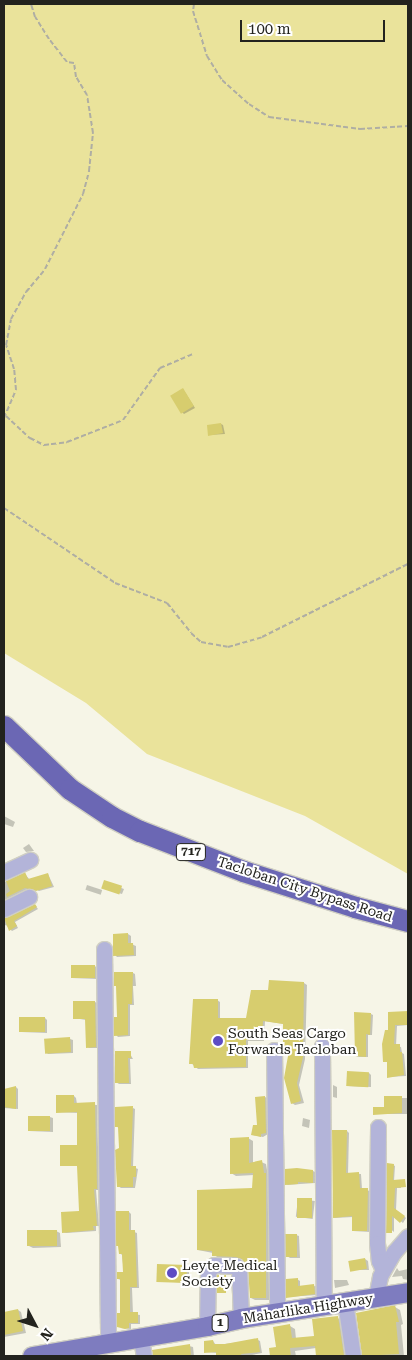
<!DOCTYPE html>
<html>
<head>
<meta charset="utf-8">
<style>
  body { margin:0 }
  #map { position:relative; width:412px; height:1360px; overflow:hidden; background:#f6f5e7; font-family:"Roboto Serif",serif }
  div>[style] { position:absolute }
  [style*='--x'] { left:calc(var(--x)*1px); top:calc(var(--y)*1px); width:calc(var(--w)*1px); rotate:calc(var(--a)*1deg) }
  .green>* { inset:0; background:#eae39b }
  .shadow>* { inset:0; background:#0003; transform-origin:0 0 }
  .building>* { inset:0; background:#d7cd6e; transform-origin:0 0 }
  .path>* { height:2px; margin-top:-1px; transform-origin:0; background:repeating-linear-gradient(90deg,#afaea3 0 5px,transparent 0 7.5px) }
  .roads { filter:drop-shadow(1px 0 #d0cfc3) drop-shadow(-1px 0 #d0cfc3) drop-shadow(0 1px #d0cfc3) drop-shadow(0 -1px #d0cfc3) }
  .minor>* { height:15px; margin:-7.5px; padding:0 7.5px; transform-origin:7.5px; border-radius:7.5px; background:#b3b4d9 }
  .major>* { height:19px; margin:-9.5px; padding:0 9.5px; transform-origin:9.5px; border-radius:9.5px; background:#7e7cbf }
  .highway>* { height:21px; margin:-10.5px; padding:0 10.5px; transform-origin:10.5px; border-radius:10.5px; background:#6b67b4 }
  .dots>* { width:14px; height:14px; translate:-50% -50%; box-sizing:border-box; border:2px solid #fff; border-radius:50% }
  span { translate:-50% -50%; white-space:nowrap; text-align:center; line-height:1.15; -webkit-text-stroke:4px #fff; paint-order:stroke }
  .shield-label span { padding:1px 4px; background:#fff; border:1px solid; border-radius:4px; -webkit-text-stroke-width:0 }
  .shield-label { font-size:12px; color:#23231e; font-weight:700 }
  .street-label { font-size:14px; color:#23231e }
  .poi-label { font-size:14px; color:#23231e }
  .left { translate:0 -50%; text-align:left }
  .frame { position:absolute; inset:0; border:5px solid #23231e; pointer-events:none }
  .north { position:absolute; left:10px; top:1300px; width:50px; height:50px; -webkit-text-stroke:4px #fff; paint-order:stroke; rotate:130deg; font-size:14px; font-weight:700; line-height:20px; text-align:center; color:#23231e }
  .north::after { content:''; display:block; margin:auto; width:18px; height:22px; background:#23231e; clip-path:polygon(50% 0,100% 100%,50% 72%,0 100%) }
  .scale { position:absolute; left:240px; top:20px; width:145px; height:22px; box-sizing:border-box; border:2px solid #23231e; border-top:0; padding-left:6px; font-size:15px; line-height:18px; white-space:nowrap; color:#23231e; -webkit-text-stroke:4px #fff; paint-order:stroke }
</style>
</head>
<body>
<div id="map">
  <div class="green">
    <i style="clip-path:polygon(4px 4px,408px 4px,408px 874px,305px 816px,147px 754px,86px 703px,4px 653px)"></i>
  </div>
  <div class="shadow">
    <i style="clip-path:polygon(183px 389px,195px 408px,184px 414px,182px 412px)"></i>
    <i style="clip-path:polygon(221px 424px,223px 425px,225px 434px,209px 435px)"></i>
    <i style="clip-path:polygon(4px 816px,15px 822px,13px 827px,4px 824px)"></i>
    <i style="clip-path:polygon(29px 844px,34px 851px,26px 852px,23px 848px)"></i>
    <i style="clip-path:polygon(25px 874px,30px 880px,48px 874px,54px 887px,39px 891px,34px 888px,28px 889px,4px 902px,4px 882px)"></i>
    <i style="clip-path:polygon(105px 882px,124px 889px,122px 894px,105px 889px)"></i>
    <i style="left:87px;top:885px;width:16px;height:5px;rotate:18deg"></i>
    <i style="clip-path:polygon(35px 905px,38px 909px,15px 922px,18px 928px,12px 931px,6px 925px,4px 926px,4px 919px)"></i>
    <i style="clip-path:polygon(128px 934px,131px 936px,131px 944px,136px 946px,136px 956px,117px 957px,115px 955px,114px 935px)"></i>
    <i style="clip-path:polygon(94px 966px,97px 967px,97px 979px,72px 978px)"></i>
    <i style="clip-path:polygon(133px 973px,135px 974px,136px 986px,133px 986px,134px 1005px,130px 1005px,130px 1036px,118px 1037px,116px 1035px,118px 1018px,118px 987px)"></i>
    <i style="clip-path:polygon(304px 983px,307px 985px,305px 1059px,299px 1085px,304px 1103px,295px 1105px,292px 1103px,289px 1057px,285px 1055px,284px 1024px,265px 1021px,264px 1041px,248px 1041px,248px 1068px,198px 1069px,191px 1063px,217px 1000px,220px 1002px,220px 1020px,247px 1019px,269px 991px)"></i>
    <i style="clip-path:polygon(95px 1002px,97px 1003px,98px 1048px,89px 1048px,87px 1047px,86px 1020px,74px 1018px)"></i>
    <i style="clip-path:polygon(389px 1013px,408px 1013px,408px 1025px,397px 1026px,396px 1046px,401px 1047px,402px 1053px,404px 1054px,406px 1076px,388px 1077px,388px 1062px,384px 1061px,389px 1032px)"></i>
    <i style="clip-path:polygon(371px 1014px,373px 1015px,372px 1035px,368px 1035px,368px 1057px,359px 1057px,356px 1056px)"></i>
    <i style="clip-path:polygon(45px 1018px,47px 1020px,47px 1033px,21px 1032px)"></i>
    <i style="clip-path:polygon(46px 1039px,70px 1039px,73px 1040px,73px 1053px,48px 1054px,46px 1052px)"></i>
    <i style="clip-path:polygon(129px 1052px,133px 1059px,130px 1059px,131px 1084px,119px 1084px,116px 1082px)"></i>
    <i style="clip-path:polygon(369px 1073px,371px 1075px,371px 1087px,348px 1086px)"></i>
    <i style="clip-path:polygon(333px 1085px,337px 1087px,337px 1098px,333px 1097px)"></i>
    <i style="clip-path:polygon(16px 1087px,18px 1089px,18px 1109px,4px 1108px,4px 1090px)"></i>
    <i style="clip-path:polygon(74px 1096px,76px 1098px,77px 1104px,97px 1105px,99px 1190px,96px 1190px,99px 1226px,96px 1226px,96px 1231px,66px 1233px,63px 1232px,80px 1213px,78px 1166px,61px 1165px,78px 1146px,78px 1113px,57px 1112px)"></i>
    <i style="clip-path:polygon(265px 1097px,267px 1098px,268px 1134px,263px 1137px,253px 1135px,259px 1127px)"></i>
    <i style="clip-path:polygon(385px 1098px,408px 1098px,408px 1114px,374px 1114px,385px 1108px)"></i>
    <i style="clip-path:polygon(133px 1108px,135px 1109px,133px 1167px,138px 1169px,135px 1188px,121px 1188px,118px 1186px,120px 1128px,117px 1127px)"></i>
    <i style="clip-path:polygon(50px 1117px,53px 1118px,53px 1132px,29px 1131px)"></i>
    <i style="clip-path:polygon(303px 1118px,310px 1120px,309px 1128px,302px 1126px)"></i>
    <i style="clip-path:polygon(4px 1127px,5px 1128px,4px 1144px)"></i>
    <i style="clip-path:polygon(347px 1131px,349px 1133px,348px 1174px,361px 1174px,362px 1189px,370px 1191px,370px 1232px,353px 1231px,353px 1217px,334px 1218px)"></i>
    <i style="clip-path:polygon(248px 1138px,253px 1141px,253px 1163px,261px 1162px,266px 1164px,268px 1176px,270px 1300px,255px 1300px,251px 1298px,250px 1268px,242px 1259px,218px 1258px,213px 1253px,198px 1250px,253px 1190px,254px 1175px,236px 1176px,231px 1173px)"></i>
    <i style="clip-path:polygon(393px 1165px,395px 1166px,394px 1181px,401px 1182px,401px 1188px,397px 1188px,396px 1210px,406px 1218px,403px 1223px,394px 1216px,394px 1232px,388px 1227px)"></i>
    <i style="clip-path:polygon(313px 1171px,315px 1172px,315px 1183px,286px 1185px)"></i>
    <i style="left:298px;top:1199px;width:17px;height:18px;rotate:7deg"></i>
    <i style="clip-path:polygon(129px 1212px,131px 1214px,131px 1231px,137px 1233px,139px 1288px,132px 1288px,133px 1314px,140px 1315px,140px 1324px,131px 1324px,131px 1329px,121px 1328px,121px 1280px,118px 1279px,124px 1273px,122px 1255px,120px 1253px)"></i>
    <i style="clip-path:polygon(56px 1231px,60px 1233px,61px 1247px,33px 1248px,29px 1246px)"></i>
    <i style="clip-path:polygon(296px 1235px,299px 1236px,300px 1258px,290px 1258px,287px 1256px)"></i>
    <i style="clip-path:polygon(365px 1259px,368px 1261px,369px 1270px,350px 1270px)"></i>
    <i style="clip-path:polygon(187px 1266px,189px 1267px,189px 1283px,158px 1281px)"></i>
    <i style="clip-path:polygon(397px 1268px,399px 1271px,408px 1269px,408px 1280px,403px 1279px,402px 1276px,392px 1277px)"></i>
    <i style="clip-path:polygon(297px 1279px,300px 1281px,300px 1287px,317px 1286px,317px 1295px,287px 1297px)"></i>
    <i style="clip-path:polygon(334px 1280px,347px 1280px,349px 1285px,335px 1288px)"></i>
    <i style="clip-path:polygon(395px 1307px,400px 1310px,403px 1324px,401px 1325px,404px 1356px,363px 1356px)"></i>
    <i style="clip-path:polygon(18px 1310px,21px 1312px,26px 1333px,4px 1337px,4px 1313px)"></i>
    <i style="clip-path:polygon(337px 1318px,342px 1320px,349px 1356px,317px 1356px,316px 1348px,295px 1351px,296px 1356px,271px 1356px,270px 1349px,278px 1348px,290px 1326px,295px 1329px,296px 1339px,315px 1337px)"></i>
    <i style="clip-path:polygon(258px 1340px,260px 1341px,262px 1353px,247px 1356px,217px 1356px,217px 1353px,206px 1352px,213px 1341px,216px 1345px)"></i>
    <i style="clip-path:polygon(189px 1346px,193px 1347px,194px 1356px,155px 1356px,154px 1351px)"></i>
  </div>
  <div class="building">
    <i style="left:183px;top:388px;width:21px;height:15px;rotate:59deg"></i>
    <i style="clip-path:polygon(221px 423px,223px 433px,208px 436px,207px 425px)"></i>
    <i style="clip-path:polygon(25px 872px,28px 879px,48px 873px,52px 886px,36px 891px,25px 888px,7px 897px,6px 894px,10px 891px,6px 881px)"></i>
    <i style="left:104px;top:880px;width:19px;height:9px;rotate:18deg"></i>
    <i style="clip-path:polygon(35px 904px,37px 907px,14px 921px,17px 926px,9px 931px,4px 918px)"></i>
    <i style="clip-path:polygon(128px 933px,128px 943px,133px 943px,134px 955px,113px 956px,113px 934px)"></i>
    <i style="left:71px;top:965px;width:24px;height:13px"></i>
    <i style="clip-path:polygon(114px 972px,133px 972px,132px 1004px,128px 1004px,128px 1035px,114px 1036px,114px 1017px,117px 1017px,116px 986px,114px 986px)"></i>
    <i style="clip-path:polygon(269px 980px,304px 982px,303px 1057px,297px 1083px,301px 1101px,291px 1104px,284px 1078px,288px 1056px,283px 1056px,283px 1024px,263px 1021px,262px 1040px,246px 1040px,246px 1067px,194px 1068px,193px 1064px,189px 1064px,193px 999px,218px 999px,218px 1018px,246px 1018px,251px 990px,268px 990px)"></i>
    <i style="clip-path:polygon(73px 1001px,95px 1001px,96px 1047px,86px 1048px,85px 1019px,73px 1019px)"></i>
    <i style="clip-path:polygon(408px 1011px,408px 1025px,395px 1025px,394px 1044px,400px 1044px,400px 1052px,402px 1052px,404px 1075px,387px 1078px,387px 1062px,383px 1062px,382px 1044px,385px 1030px,388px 1030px,388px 1012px)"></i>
    <i style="clip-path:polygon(354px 1012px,371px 1013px,370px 1035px,366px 1034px,366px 1057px,355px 1056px)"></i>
    <i style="left:45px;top:1017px;width:15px;height:26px;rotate:90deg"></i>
    <i style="left:70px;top:1037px;width:15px;height:26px;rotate:86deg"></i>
    <i style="clip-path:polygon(115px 1051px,131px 1051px,131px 1058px,128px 1058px,129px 1083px,115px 1083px)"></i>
    <i style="left:347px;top:1071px;width:22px;height:15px;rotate:3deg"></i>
    <i style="clip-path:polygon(16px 1086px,16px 1109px,4px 1107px,4px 1089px)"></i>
    <i style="clip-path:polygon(56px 1095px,74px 1095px,74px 1103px,95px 1102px,97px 1189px,94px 1189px,97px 1226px,93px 1226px,94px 1230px,62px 1233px,61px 1212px,79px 1211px,77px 1166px,60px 1166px,60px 1145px,77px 1145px,77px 1112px,56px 1113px)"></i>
    <i style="clip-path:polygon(265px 1096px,266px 1133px,261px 1134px,261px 1137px,251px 1135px,253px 1125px,257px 1125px,255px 1097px)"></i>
    <i style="clip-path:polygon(384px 1096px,402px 1096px,402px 1113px,373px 1115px,373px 1107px,384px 1107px)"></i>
    <i style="clip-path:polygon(133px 1106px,131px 1166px,136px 1166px,136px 1177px,133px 1177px,133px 1187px,117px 1187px,115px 1150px,119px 1148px,118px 1127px,115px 1127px,115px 1107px)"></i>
    <i style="left:28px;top:1116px;width:22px;height:15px"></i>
    <i style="clip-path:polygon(332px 1130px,347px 1130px,346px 1173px,359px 1172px,360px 1188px,368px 1188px,367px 1231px,352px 1231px,352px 1216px,333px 1218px)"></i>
    <i style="clip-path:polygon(249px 1137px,249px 1163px,262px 1160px,264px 1173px,266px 1173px,266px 1298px,250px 1298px,248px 1269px,242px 1259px,236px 1257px,212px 1256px,212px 1251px,197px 1250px,197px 1190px,252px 1188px,253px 1173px,230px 1174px,230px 1138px)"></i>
    <i style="clip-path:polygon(387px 1163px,394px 1164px,393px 1180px,405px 1179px,406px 1187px,395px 1188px,394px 1208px,405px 1216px,400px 1223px,392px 1216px,392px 1233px,386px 1233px)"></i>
    <i style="clip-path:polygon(297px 1168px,313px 1170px,313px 1183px,298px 1182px,298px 1184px,285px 1185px,285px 1169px)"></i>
    <i style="left:297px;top:1198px;width:15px;height:20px"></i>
    <i style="clip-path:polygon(116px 1211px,129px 1211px,129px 1230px,135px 1230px,137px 1287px,130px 1287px,130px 1312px,138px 1312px,138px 1323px,129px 1323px,129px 1328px,125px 1329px,117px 1327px,117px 1313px,120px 1313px,120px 1279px,117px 1279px,117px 1272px,123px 1272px,122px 1254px,119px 1254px,118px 1246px,116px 1246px)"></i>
    <i style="left:57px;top:1230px;width:16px;height:30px;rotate:90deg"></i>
    <i style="left:285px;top:1234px;width:12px;height:23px"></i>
    <i style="left:365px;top:1258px;width:11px;height:17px;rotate:80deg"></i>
    <i style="left:157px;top:1264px;width:30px;height:18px;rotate:2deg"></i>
    <i style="left:217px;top:1275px;width:9px;height:18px"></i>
    <i style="clip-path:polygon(298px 1278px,298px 1286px,314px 1284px,315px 1294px,286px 1298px,286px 1279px)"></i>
    <i style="clip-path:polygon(395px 1305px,399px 1322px,396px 1322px,399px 1354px,362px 1356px,356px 1313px)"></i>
    <i style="clip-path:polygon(18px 1309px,23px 1331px,4px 1335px,4px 1312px)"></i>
    <i style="clip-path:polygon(338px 1316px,344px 1356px,316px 1356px,315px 1346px,290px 1348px,291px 1356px,270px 1356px,269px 1348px,276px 1347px,273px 1327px,290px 1324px,292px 1338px,314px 1336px,312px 1319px)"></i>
    <i style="clip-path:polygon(258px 1338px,260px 1352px,241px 1354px,242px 1356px,216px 1356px,216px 1352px,204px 1353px,204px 1341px,213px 1340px,214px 1344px,225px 1344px)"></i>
    <i style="clip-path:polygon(190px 1344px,191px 1356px,153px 1356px,152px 1350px)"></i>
  </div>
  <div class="path">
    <i style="--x:194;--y:4;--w:7;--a:98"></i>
    <i style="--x:193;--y:11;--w:47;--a:72.7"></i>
    <i style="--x:207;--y:56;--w:28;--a:58"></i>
    <i style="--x:222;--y:80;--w:36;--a:42"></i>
    <i style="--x:249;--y:104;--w:24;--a:33"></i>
    <i style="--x:269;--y:117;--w:92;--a:7.5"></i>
    <i style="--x:360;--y:129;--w:48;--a:-3.6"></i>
    <i style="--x:6;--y:416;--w:33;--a:43"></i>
    <i style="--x:30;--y:438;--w:16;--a:27"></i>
    <i style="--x:44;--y:445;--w:23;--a:-7"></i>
    <i style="--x:67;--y:442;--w:60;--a:-21.4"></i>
    <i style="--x:123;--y:420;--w:64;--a:-54.6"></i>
    <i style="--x:160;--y:368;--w:36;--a:-23"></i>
    <i style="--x:4;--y:418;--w:30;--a:-67"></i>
    <i style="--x:16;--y:390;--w:21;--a:-95"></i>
    <i style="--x:14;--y:369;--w:25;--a:-108"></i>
    <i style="--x:6;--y:345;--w:26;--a:-79"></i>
    <i style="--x:11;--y:319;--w:31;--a:-61"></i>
    <i style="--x:26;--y:292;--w:30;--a:-50"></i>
    <i style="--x:45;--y:269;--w:84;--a:-63.1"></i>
    <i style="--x:83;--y:194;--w:24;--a:-75"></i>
    <i style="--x:89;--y:171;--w:38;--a:-84"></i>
    <i style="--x:93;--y:133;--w:38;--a:-99"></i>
    <i style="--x:87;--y:95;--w:21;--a:-121"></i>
    <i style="--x:76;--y:77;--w:14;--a:-98"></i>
    <i style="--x:74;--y:63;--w:7;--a:-172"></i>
    <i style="--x:67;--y:62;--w:29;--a:-128"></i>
    <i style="--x:49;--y:39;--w:26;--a:-122"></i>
    <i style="--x:35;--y:17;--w:14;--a:-107"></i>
    <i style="--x:4;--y:508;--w:134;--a:34"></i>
    <i style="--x:115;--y:583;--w:56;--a:21"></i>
    <i style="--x:167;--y:603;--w:38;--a:51"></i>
    <i style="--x:191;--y:633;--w:13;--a:42"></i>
    <i style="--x:201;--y:642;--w:27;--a:10"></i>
    <i style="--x:228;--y:647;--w:35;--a:-16"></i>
    <i style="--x:262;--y:637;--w:163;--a:-26.6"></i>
  </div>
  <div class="roads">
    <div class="minor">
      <i style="--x:4;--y:872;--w:29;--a:-25"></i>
      <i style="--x:4;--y:909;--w:28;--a:-26"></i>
      <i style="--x:104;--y:949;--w:395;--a:89.4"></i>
      <i style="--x:322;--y:1046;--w:259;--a:89.6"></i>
      <i style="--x:274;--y:1050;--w:262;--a:89.3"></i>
      <i style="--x:378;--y:1127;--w:116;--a:90.5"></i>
      <i style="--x:377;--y:1243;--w:18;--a:84"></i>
      <i style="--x:379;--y:1261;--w:10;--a:66"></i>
      <i style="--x:376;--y:1297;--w:21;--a:-79"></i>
      <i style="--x:380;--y:1276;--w:28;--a:-60"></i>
      <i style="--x:394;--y:1252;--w:21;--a:-49"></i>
      <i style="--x:345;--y:1302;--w:55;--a:81.6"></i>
      <i style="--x:207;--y:1326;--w:55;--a:-89"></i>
      <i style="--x:208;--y:1271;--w:8;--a:-45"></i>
      <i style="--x:214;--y:1265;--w:22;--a:3"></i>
      <i style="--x:236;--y:1266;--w:4;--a:45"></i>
      <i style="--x:239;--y:1269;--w:49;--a:87.7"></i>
      <i style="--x:141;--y:1338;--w:18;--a:81"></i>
    </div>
    <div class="major">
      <i style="--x:32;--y:1356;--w:178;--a:-9.7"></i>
      <i style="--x:207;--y:1326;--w:35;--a:-13"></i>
      <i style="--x:241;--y:1318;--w:169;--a:-8.8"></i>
    </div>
    <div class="highway">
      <i style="--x:4;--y:726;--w:91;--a:43.7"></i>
      <i style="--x:70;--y:789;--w:50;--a:33.7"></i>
      <i style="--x:112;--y:817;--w:31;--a:27"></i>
      <i style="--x:140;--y:831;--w:110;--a:21.2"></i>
      <i style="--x:243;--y:871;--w:118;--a:17.8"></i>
      <i style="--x:355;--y:907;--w:55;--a:14.8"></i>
    </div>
  </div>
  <div class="dots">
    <i style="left:218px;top:1041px;background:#5d4cc4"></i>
    <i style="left:172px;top:1273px;background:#5d4cc4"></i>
  </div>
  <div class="shield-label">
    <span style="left:191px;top:852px">717</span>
    <span style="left:220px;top:1323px">1</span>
  </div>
  <div class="street-label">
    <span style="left:305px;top:889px;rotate:18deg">Tacloban City Bypass Road</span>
    <span style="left:308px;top:1308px;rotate:-9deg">Maharlika Highway</span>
  </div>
  <div class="poi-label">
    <span class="left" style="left:228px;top:1041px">South Seas Cargo<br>Forwards Tacloban</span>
    <span class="left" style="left:182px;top:1273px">Leyte Medical<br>Society</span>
  </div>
  <div class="frame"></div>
  <div class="north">N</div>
  <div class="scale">100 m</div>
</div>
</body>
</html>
